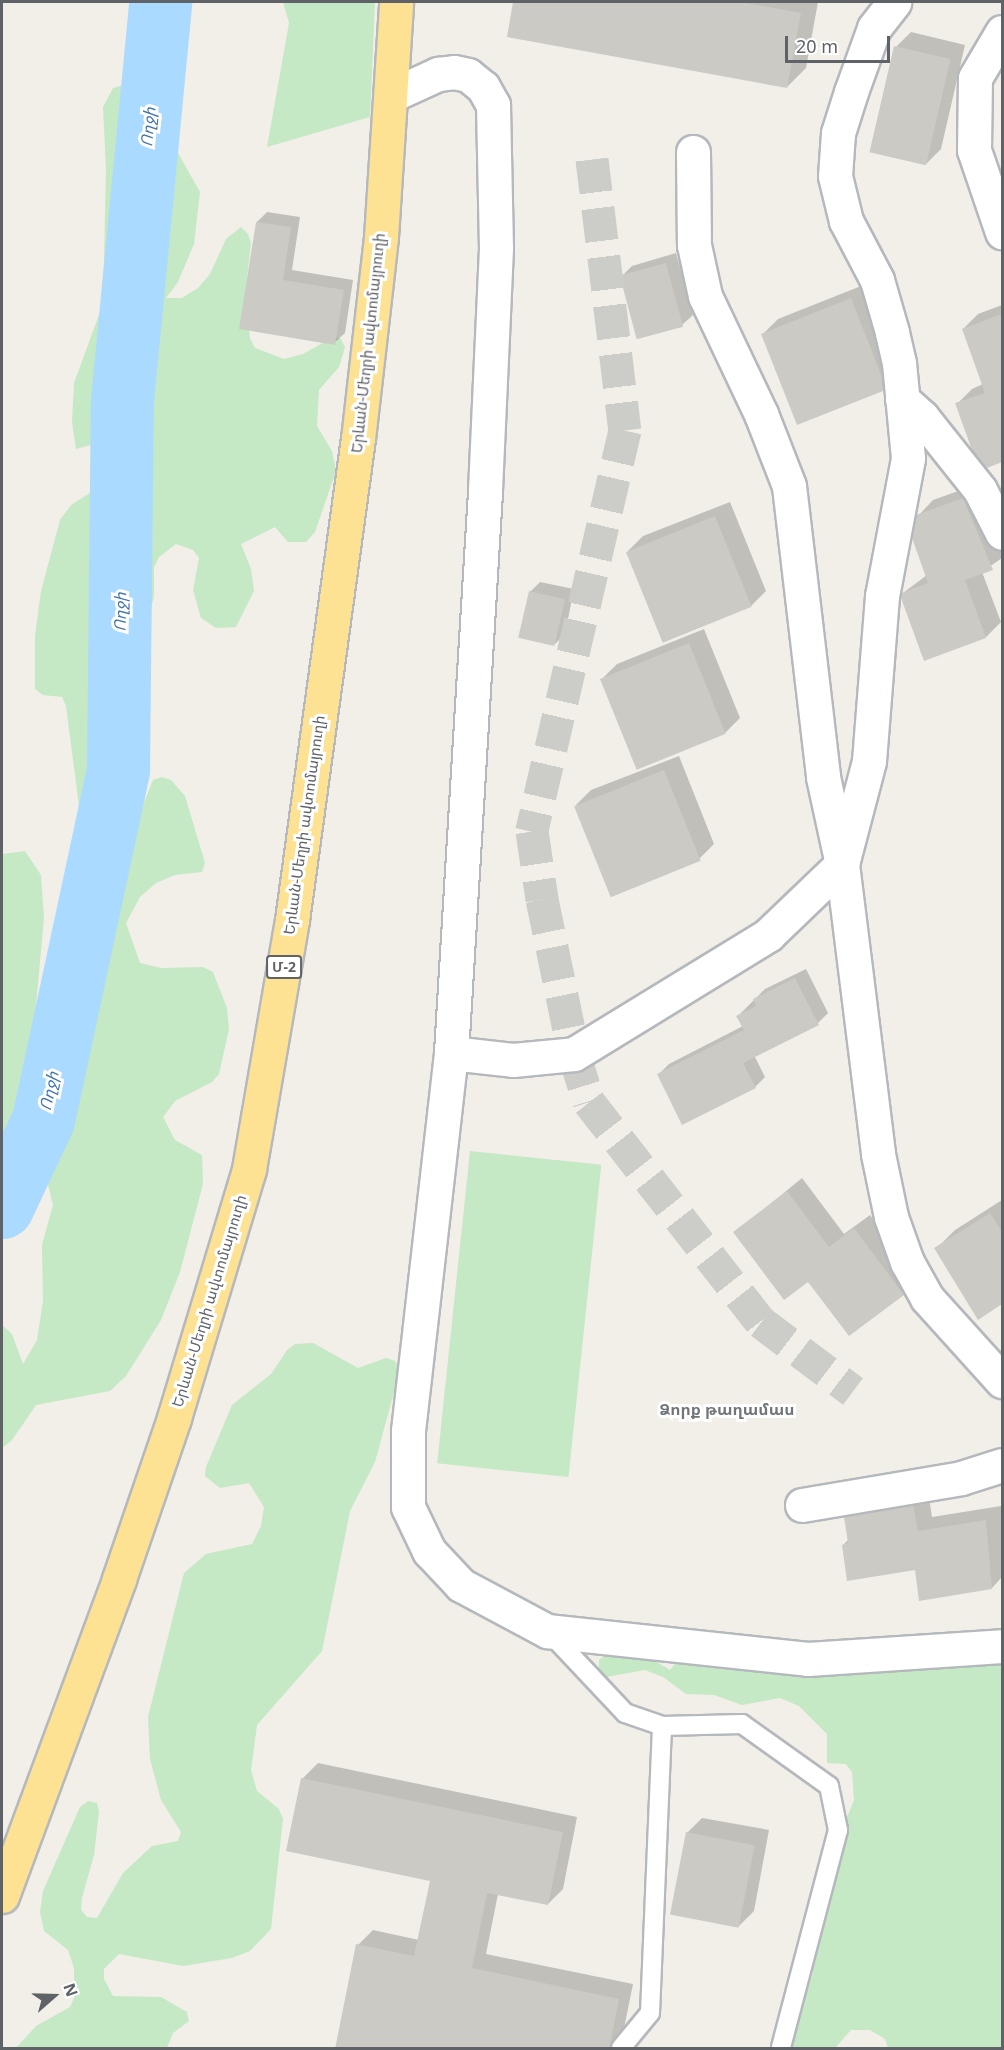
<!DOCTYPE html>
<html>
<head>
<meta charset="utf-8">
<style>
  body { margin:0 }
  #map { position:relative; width:1004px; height:2050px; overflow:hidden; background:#f1efe8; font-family:"Noto Sans","Noto Sans Armenian",sans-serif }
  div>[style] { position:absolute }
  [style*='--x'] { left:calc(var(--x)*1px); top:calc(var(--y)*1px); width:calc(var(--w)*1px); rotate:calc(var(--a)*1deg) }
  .green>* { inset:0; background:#c5e8c5; transform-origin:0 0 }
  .shadow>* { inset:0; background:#0003 }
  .river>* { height:63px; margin:-31.5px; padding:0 31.5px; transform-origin:31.5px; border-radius:31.5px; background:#aadaff }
  .building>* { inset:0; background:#cccac5; transform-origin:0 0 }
  .street-tunnel>* { height:33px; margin-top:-16.5px; transform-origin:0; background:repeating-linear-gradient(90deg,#ccccc8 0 33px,transparent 0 49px) }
  .roads { filter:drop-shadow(2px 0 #b5b8bc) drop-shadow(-2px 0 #b5b8bc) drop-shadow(0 2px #b5b8bc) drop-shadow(0 -2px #b5b8bc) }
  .lane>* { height:18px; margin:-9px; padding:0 9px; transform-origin:9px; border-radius:9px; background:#fff }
  .street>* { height:33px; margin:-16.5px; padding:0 16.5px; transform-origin:16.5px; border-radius:16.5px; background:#fff }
  .highway>* { height:33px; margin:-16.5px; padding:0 16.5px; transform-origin:16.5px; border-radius:16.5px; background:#fde293 }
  span { translate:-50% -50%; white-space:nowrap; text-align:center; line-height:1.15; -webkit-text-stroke:6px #fff; paint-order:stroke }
  .shield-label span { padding:2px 4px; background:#fff; border:2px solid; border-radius:4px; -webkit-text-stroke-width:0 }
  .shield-label { font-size:14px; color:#5f6368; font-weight:700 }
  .street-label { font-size:15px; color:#5f6368 }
  .water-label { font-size:16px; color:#4174aa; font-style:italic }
  .neighbourhood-label { font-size:16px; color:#70757a; font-weight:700 }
  .frame { position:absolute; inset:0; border:3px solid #5f6368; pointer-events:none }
  .north { position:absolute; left:24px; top:1966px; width:60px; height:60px; -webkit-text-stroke:4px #fff; paint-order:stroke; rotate:70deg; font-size:16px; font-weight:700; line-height:24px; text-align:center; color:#5f6368 }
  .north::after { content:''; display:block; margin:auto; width:21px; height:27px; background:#5f6368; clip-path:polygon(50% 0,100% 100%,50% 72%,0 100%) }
  .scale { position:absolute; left:785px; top:36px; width:105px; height:27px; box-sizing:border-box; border:3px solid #5f6368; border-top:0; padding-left:8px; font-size:18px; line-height:21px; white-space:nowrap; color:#5f6368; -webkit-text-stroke:4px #fff; paint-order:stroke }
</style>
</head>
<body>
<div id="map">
  <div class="green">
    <i style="clip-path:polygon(283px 2px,375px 2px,370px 117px,267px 147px,289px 23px)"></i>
    <i style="clip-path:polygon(124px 85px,135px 89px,155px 112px,200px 192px,194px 244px,178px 282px,166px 298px,182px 298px,198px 288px,210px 274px,226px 239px,241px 227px,248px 234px,251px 243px,245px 295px,250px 338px,255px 348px,284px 359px,303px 354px,330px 339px,340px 338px,345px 347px,339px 367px,319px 390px,317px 426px,332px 451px,336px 471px,315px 532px,306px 542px,288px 542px,275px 527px,241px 544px,251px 569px,254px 591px,236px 627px,216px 628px,201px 618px,193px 590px,199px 558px,193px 550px,176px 544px,159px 557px,154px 567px,154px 597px,117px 724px,114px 747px,118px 780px,134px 807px,143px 805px,153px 780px,162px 777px,171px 780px,185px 796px,205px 863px,202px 872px,175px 875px,156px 883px,140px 897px,126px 923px,140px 963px,161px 968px,203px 967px,213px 972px,227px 1008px,229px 1029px,219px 1074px,212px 1082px,175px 1101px,163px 1117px,175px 1140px,202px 1155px,203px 1184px,180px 1272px,161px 1320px,126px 1376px,110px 1391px,36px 1405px,12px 1440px,2px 1448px,2px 1325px,12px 1334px,23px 1364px,37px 1340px,43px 1301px,42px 1245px,53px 1205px,46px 1177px,36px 1177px,2px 1193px,2px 854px,25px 851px,41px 875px,44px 918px,34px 1027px,25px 1071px,29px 1116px,36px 1135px,49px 1150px,58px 1153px,52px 1107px,73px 977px,75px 861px,84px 844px,66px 706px,62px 697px,43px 695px,35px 689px,35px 636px,41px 591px,60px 520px,71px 505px,96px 489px,117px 468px,145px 393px,147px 348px,143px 337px,133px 336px,115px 360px,99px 434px,94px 444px,76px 449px,72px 422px,74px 383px,103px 304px,106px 169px,103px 107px,113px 88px)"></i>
    <i style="left:470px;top:1151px;width:132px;height:314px;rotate:6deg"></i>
    <i style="clip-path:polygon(313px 1343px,358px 1368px,386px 1358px,395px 1361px,400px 1370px,375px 1462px,350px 1511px,322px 1651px,257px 1725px,251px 1770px,257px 1791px,279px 1809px,283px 1819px,271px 1929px,250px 1951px,232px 1958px,183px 1966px,119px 1954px,104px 1969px,104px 1979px,113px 1996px,161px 1997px,187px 2012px,189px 2021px,173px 2033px,167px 2048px,16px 2048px,36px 2026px,70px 2007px,74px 1998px,74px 1968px,68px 1950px,44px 1931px,40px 1912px,43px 1891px,80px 1807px,88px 1801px,97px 1803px,99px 1812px,94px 1855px,82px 1898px,81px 1910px,87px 1917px,97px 1918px,123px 1873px,152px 1846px,178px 1841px,181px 1832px,161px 1800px,150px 1759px,148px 1717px,184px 1573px,206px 1554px,252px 1544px,261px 1526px,264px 1507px,249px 1483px,220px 1488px,205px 1476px,206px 1467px,232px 1405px,271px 1374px,287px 1350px,295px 1344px)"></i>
    <i style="clip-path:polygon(1002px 1639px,1002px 2048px,888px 2048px,885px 2039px,870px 2030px,851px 2030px,835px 2048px,789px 2048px,813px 1973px,812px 1953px,843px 1827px,854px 1800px,852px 1772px,846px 1764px,827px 1763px,827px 1734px,799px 1706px,780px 1698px,742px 1705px,714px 1695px,686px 1694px,663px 1677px,645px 1670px,606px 1677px,599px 1670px,599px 1660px,607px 1654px,643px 1654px,670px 1670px,687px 1649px)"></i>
  </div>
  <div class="shadow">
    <i style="clip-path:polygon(515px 2px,818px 2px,806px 68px,787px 87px,508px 36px)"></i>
    <i style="clip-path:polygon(911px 32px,965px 45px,941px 149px,926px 164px,896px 47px)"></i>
    <i style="clip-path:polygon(267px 212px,300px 217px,292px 270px,353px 280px,345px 333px,334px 343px,241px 328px,257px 222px)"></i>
    <i style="clip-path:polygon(676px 253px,693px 315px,682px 325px,622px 276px,632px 266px)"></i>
    <i style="clip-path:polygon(866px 284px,897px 375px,882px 390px,763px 334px,778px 319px)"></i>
    <i style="clip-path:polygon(1002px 305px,1002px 461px,987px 466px,957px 404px,972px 389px,983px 384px,963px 329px,978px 314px)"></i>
    <i style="clip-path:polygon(978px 484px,1002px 543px,1002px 558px,982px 572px,1001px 622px,986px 637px,903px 593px,927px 575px,918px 516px,933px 500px)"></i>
    <i style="clip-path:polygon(730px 502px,766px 591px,751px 606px,628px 551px,643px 536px)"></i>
    <i style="clip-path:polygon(540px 582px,574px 589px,565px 634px,555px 644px,530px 592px)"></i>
    <i style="clip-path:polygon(704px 629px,740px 718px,725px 733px,602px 679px,617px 664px)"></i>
    <i style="clip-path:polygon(679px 756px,714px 844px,699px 859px,576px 805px,591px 790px)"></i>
    <i style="clip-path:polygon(806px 969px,828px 1013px,818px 1023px,754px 1055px,765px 1077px,755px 1087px,658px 1075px,669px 1064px,743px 1026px,738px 1016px,765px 989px)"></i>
    <i style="clip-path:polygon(802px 1178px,844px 1234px,870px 1215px,918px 1278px,903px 1293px,809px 1280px,735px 1233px)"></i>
    <i style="clip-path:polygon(1002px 1200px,1002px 1303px,978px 1318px,936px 1249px,955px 1230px)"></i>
    <i style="clip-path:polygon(928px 1491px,932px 1517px,1001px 1506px,1002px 1577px,992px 1588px,843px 1545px,849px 1539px,845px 1517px,860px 1502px)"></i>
    <i style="clip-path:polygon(318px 1763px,577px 1817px,563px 1889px,548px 1904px,498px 1894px,486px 1954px,633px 1984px,620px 2048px,337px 2048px,358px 1945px,373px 1930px,419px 1940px,432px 1880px,288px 1850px,303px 1778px)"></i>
    <i style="clip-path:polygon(702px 1818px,769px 1830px,754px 1911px,739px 1926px,687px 1833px)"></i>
  </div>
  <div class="river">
    <i style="--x:2;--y:1207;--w:96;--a:-64.8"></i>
    <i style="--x:43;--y:1120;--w:359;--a:-77.9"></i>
    <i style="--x:118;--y:769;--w:369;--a:-89.4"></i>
    <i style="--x:122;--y:400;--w:400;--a:-84.5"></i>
  </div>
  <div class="building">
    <i style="clip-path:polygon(513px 2px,741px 2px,801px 13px,787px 88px,507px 37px)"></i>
    <i style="left:894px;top:46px;width:58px;height:109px;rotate:13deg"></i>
    <i style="clip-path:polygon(256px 222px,291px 227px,283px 280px,344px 290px,335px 345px,239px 329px)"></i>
    <i style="left:666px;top:263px;width:66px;height:48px;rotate:75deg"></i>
    <i style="clip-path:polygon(851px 298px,881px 375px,883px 391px,797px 425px,761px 334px)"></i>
    <i style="clip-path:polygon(1002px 314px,1002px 462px,987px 468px,972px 450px,955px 403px,985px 393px,962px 329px)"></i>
    <i style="clip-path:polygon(963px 498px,993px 570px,965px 580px,986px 638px,924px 661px,901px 598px,902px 593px,928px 583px,912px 538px,916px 515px)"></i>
    <i style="left:715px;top:516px;width:98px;height:96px;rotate:68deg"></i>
    <i style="left:529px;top:591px;width:37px;height:48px;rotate:13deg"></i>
    <i style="left:689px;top:643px;width:98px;height:96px;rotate:68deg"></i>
    <i style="left:664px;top:770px;width:98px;height:97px;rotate:68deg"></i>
    <i style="clip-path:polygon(795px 978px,819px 1025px,743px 1063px,756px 1088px,682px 1125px,657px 1074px,744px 1030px,736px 1016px,756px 1006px,753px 999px)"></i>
    <i style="clip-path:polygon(787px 1191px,829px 1247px,854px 1228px,904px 1295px,849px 1336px,808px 1282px,784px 1300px,733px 1232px)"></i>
    <i style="clip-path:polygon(990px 1213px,1002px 1232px,1002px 1304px,978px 1320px,934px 1248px)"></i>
    <i style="clip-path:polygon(913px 1505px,918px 1531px,986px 1520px,992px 1589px,919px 1601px,915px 1570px,847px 1581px,842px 1545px,848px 1543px,844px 1517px)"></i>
    <i style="clip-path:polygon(301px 1778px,563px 1832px,548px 1905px,487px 1893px,472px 1968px,619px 1999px,609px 2049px,335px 2049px,356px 1944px,414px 1956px,430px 1881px,286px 1851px)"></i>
    <i style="left:686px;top:1832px;width:70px;height:84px;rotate:11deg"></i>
  </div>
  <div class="street-tunnel">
    <i style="--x:592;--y:159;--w:273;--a:83.1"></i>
    <i style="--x:625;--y:430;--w:412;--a:103.1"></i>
    <i style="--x:532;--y:831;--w:69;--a:81.6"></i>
    <i style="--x:542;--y:899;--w:158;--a:78.3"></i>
    <i style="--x:574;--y:1054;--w:50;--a:72.6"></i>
    <i style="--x:589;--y:1102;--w:279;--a:52"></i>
    <i style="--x:761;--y:1322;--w:115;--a:36.9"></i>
  </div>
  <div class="roads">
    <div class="lane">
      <i style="--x:549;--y:1632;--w:111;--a:46.8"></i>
      <i style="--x:625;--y:1713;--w:39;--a:19"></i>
      <i style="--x:662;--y:1726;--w:80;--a:-1.4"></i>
      <i style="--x:742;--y:1724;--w:107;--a:35.5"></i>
      <i style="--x:829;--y:1786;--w:45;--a:78.4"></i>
      <i style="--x:838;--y:1830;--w:225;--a:104.7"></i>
      <i style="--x:621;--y:2048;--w:45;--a:-50.4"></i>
      <i style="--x:650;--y:2013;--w:287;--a:-87.6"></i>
    </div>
    <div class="street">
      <i style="--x:1002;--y:32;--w:53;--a:120.4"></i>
      <i style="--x:975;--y:78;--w:72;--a:90.8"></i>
      <i style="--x:974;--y:150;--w:87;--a:71.1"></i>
      <i style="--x:392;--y:95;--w:51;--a:-24.5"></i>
      <i style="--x:438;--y:74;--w:16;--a:-7"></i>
      <i style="--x:454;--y:72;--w:14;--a:12"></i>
      <i style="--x:468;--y:75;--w:19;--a:39"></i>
      <i style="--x:483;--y:87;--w:21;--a:61"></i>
      <i style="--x:493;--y:105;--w:143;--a:88.8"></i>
      <i style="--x:496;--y:248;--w:244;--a:92.6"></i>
      <i style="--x:485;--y:492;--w:562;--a:93.47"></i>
      <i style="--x:451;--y:1053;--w:380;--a:96.5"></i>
      <i style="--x:408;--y:1431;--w:76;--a:90"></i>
      <i style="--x:408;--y:1507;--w:49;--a:64.5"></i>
      <i style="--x:429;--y:1551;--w:47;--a:46.7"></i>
      <i style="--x:461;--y:1585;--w:98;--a:28.1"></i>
      <i style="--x:547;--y:1631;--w:262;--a:6.1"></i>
      <i style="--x:808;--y:1659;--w:194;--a:-3.8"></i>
      <i style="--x:693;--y:152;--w:93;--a:89.4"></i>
      <i style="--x:694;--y:245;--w:52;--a:77.8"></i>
      <i style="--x:705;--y:296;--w:131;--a:64.6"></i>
      <i style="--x:761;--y:414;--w:77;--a:68.7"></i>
      <i style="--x:789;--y:486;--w:293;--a:83.3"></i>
      <i style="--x:823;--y:777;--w:89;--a:77.7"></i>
      <i style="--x:842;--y:864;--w:292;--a:82.9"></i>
      <i style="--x:878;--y:1154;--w:64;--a:78.3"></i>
      <i style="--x:891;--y:1217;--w:48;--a:70.4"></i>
      <i style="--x:907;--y:1262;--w:41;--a:60.9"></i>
      <i style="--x:927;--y:1298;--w:112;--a:47.9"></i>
      <i style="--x:902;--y:399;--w:27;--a:42"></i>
      <i style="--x:922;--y:417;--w:93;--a:51.5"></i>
      <i style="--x:980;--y:490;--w:48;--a:62.9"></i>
      <i style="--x:451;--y:1053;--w:62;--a:6.4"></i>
      <i style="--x:513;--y:1060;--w:61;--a:-5.6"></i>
      <i style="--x:574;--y:1054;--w:228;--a:-31.5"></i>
      <i style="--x:768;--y:935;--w:103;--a:-43.8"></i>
      <i style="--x:842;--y:864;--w:106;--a:-75.3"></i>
      <i style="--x:869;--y:761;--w:166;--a:-85.5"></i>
      <i style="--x:882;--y:596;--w:140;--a:-79.3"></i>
      <i style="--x:908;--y:458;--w:95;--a:-95.4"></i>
      <i style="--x:899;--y:363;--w:32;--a:-103"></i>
      <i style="--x:892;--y:332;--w:54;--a:-106.1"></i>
      <i style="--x:877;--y:280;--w:67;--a:-117.7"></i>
      <i style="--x:846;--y:221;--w:46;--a:-103.7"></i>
      <i style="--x:835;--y:176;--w:43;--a:-86"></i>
      <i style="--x:838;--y:133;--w:43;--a:-72.4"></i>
      <i style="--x:851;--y:92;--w:68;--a:-70.2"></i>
      <i style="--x:874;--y:28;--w:33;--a:-52"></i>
      <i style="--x:802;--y:1505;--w:161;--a:-9.6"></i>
      <i style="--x:961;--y:1478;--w:43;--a:-17.6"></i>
    </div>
    <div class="highway">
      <i style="--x:2;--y:1896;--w:338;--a:-69.7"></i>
      <i style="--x:119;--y:1579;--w:170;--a:-71.1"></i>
      <i style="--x:174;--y:1418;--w:260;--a:-73.2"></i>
      <i style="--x:249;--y:1169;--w:253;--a:-80.2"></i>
      <i style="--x:292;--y:920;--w:486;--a:-82.2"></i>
      <i style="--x:358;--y:439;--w:203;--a:-83.5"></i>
      <i style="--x:381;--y:237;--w:235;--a:-86.3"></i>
    </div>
  </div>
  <div class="shield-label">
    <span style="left:284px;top:967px">Մ-2</span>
  </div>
  <div class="street-label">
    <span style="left:368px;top:343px;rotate:-84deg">Երևան-Մեղրի ավտոմայրուղի</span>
    <span style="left:304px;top:825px;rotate:-82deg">Երևան-Մեղրի ավտոմայրուղի</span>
    <span style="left:209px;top:1301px;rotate:-73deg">Երևան-Մեղրի ավտոմայրուղի</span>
  </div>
  <div class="water-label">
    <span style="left:148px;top:127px;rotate:-85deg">Ողջի</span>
    <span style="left:120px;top:612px;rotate:-89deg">Ողջի</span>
    <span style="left:49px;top:1091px;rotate:-78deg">Ողջի</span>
  </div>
  <div class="neighbourhood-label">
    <span style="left:727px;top:1409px">Ձորք թաղամաս</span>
  </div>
  <div class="frame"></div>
  <div class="north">N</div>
  <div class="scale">20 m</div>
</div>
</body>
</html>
